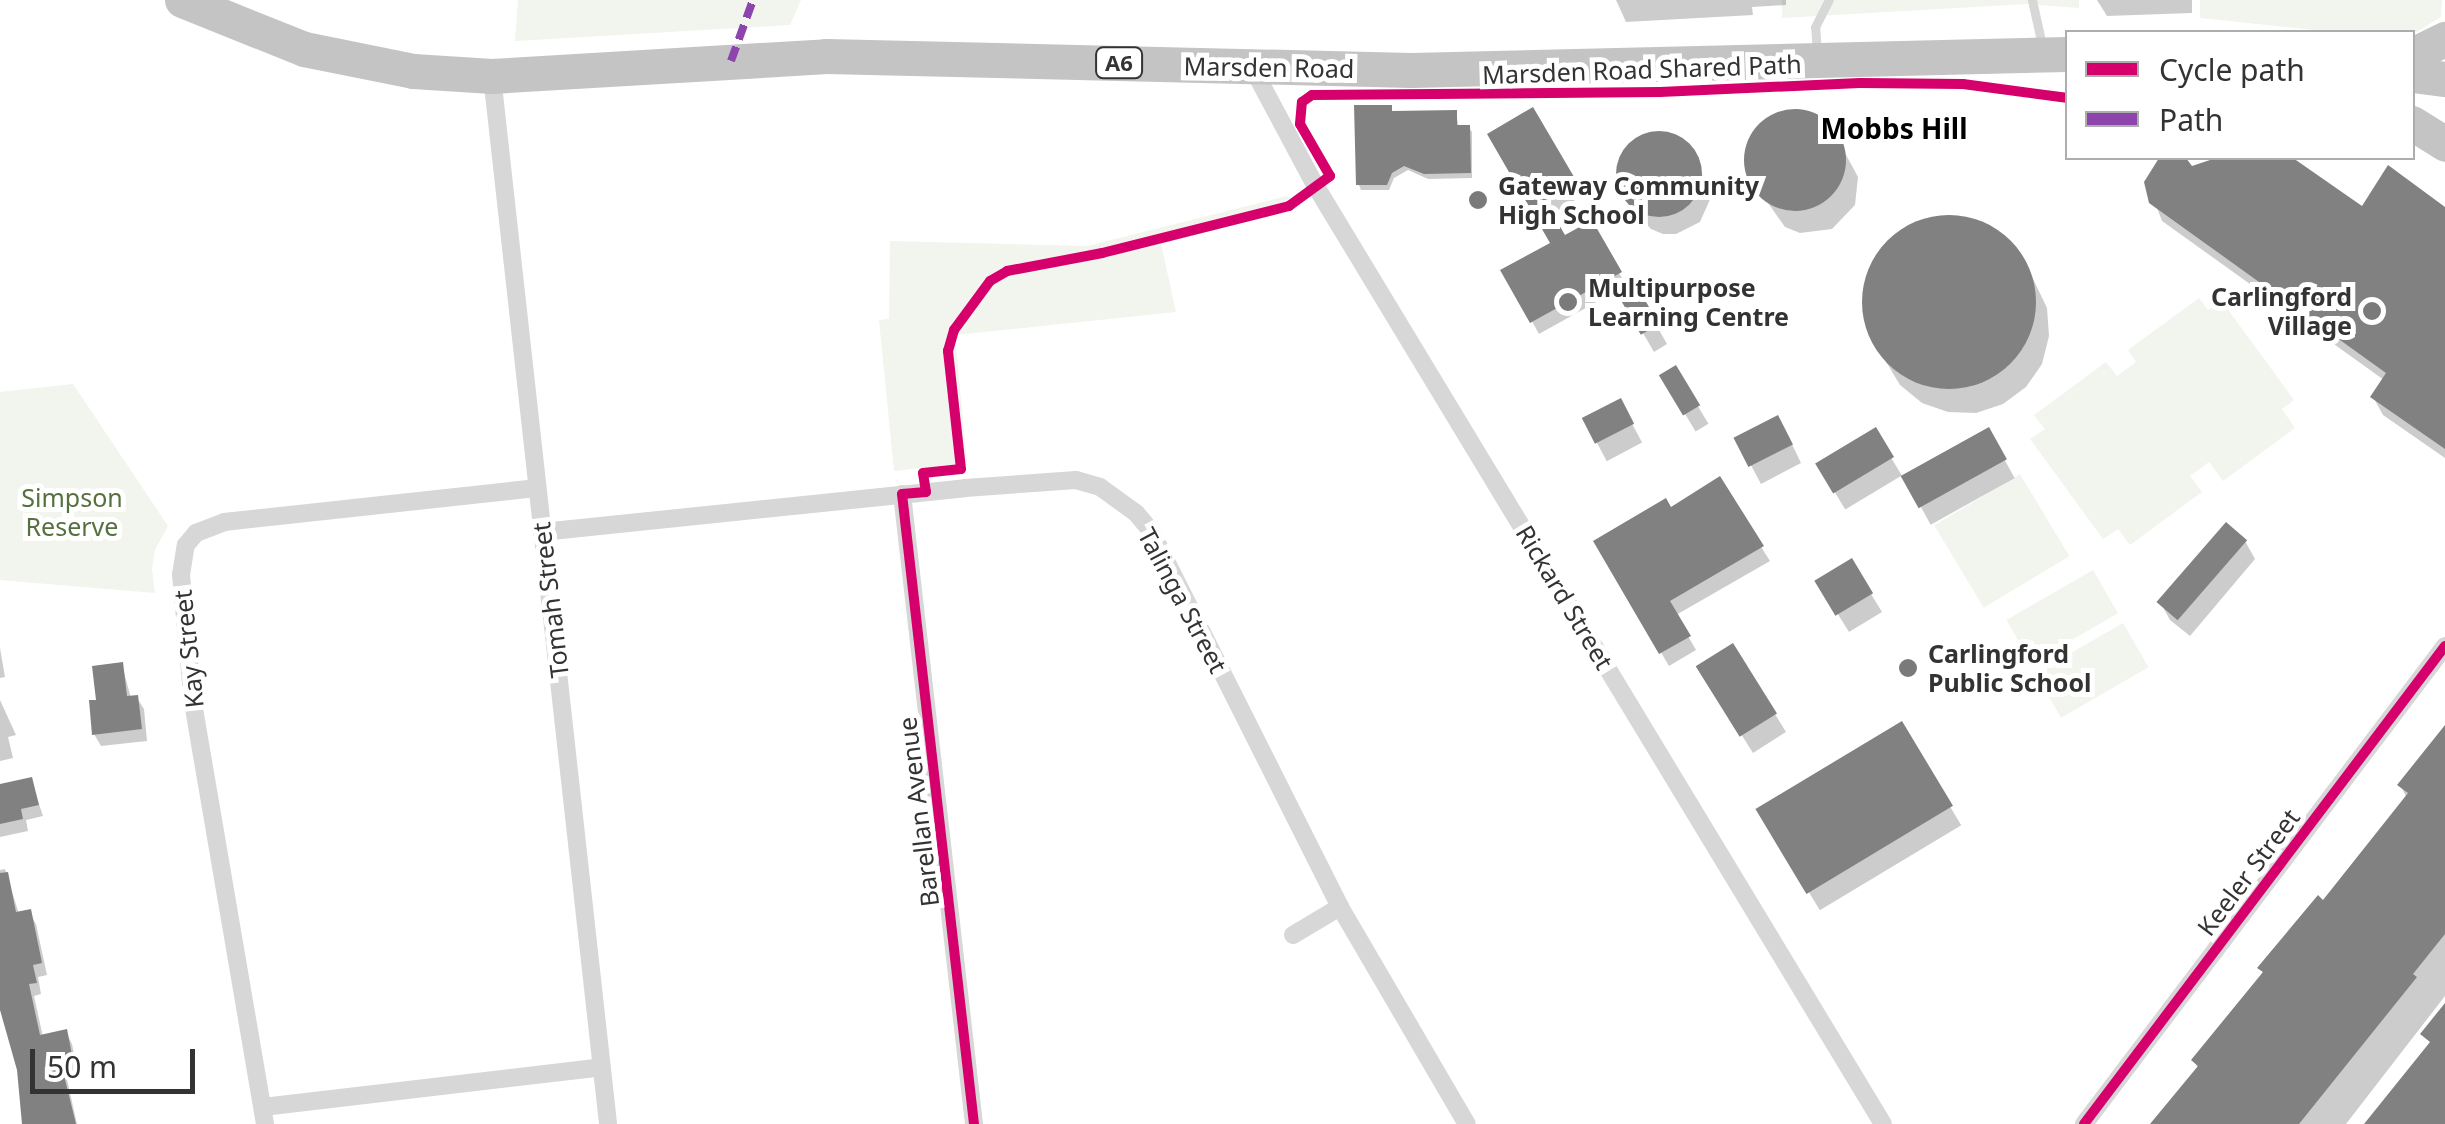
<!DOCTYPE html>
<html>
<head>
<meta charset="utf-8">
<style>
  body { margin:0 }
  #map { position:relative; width:2445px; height:1124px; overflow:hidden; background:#fff; font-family:"Noto Sans",sans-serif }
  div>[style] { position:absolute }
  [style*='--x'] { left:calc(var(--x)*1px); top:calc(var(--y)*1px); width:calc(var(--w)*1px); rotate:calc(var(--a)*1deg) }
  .green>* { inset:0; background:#f1f5ed; transform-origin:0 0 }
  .shadow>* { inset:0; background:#0003; transform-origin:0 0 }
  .building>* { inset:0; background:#818181; transform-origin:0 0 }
  .round { border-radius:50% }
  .lane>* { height:9px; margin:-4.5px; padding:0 4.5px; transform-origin:4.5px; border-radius:4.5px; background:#d7d7d7 }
  .street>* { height:18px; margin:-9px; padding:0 9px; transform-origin:9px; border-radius:9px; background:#d7d7d7 }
  .highway>* { height:35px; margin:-17.5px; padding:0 17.5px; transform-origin:17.5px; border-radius:17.5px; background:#c4c4c4 }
  .quiet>* { height:8px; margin-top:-4px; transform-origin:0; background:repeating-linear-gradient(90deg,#8e44ad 0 15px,transparent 0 23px) }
  .cycleway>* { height:10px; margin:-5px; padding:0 5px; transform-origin:5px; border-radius:5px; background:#d6006c }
  .dots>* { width:28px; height:28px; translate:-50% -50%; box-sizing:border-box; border:5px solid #fff; border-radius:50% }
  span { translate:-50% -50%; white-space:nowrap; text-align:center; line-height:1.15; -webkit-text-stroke:10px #fff; paint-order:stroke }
  .shield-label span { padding:2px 8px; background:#fff; border:2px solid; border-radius:8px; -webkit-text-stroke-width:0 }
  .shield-label { font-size:22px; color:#333; font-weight:700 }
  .street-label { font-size:25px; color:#333 }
  .poi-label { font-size:25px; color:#333; font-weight:700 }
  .left { translate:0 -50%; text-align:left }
  .right { translate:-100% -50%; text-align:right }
  .park-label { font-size:25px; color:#56703f }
  .neighbourhood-label { font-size:28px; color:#000; font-weight:700 }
  .legend { position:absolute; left:2065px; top:30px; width:350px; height:130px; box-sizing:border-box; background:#fff; border:2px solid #adadad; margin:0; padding:12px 18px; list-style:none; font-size:30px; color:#333 }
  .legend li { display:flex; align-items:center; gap:20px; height:50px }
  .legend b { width:50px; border:2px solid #adadad }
  .scale { position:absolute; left:30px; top:1049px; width:165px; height:45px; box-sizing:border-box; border:5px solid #333; border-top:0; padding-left:12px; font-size:30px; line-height:35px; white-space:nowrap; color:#333; -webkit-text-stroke:8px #fff; paint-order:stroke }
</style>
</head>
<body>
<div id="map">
  <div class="green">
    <i style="clip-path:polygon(518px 0,801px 0,790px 25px,515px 41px)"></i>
    <i style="clip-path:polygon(1782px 0,2079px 0,2079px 8px,2027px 4px,1782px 18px)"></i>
    <i style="clip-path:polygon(2200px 0,2442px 0,2441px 17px,2413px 34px,2334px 32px,2200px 18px)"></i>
    <i style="clip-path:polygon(1287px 196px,1294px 209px,1161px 244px,1176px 312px,955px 335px,967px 463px,894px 471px,879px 320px,889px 319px,890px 241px,1087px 246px)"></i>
    <i style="clip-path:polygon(2199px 298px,2208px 310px,2221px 300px,2294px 400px,2282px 409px,2295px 428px,2223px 481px,2209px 462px,2190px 476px,2202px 492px,2130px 545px,2118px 529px,2103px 539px,2030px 439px,2045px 429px,2034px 415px,2106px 362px,2117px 376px,2136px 362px,2128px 350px)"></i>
    <i style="clip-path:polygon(73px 384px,168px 526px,155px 550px,152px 569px,155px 593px,0 580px,0 392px)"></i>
    <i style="left:2020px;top:474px;width:96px;height:100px;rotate:59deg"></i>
    <i style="left:2093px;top:570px;width:50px;height:100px;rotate:60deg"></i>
    <i style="left:2123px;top:623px;width:51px;height:101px;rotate:60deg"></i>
  </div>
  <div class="shadow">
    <i style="clip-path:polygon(1616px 0,1786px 0,1786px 5px,1752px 7px,1753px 15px,1626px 22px)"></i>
    <i style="clip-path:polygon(2097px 0,2192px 0,2192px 13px,2107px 16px)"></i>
    <i style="clip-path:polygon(1390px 107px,1394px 114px,1456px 113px,1459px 128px,1469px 128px,1472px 132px,1472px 178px,1428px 179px,1408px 170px,1394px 178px,1389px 190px,1361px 190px,1359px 185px)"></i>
    <i style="clip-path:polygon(1532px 110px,1582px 196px,1550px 215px,1564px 238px,1591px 223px,1627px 287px,1633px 284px,1667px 344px,1654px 352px,1618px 290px,1539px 334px,1504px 271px,1554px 244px,1490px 135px)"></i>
    <i style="clip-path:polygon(1808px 113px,1831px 127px,1858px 177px,1855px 205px,1832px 229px,1800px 233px,1785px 227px,1749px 176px,1750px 143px,1769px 119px,1781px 114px)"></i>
    <i style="clip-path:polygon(1672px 135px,1693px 152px,1711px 197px,1700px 222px,1676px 234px,1663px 234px,1651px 229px,1633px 210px,1622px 191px,1619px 165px,1633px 143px,1645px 136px)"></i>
    <i style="clip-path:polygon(2162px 158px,2178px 158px,2191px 169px,2219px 158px,2288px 158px,2362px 209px,2445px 209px,2445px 458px,2383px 415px,2373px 397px,2384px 380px,2162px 221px,2147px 182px)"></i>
    <i style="clip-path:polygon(1950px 216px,1978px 221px,2003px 235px,2022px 256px,2047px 308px,2049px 336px,2042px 364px,2026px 387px,2003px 404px,1976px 413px,1948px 412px,1922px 403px,1900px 385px,1870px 335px,1863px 308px,1866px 280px,1878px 254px,1897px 234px,1922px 221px)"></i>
    <i style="left:1675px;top:368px;width:65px;height:15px;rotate:59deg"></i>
    <i style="left:1620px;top:401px;width:47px;height:40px;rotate:62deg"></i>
    <i style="left:1988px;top:430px;width:55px;height:96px;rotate:61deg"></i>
    <i style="left:1875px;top:431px;width:52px;height:66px;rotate:59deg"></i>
    <i style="clip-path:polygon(1788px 436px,1801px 463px,1761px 484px,1737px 439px)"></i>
    <i style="clip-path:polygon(1719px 480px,1770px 561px,1676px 615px,1696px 650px,1669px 666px,1596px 542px,1670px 511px)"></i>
    <i style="clip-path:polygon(2245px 541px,2255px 559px,2190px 636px,2170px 620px,2160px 602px)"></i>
    <i style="clip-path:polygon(1871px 594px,1882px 612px,1849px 632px,1829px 600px)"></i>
    <i style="clip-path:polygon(1733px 646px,1786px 732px,1753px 753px,1710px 685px)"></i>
    <i style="clip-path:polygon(0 648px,5px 677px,0 678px)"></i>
    <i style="clip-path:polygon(122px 665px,131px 698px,137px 698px,144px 709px,147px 741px,101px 746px,94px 734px,98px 702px)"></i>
    <i style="clip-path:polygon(0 700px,16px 735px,8px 737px,13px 758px,0 761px)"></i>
    <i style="left:1901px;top:725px;width:117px;height:165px;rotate:59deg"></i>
    <i style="clip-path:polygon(2445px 729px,2445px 996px,2346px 1124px,2156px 1124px,2199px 1070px,2194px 1061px,2264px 975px,2260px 968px,2324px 903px,2407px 798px,2400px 785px)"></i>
    <i style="clip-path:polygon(31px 780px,43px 816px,26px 820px,28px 831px,0 837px,0 786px)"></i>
    <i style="clip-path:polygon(5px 869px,19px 914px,29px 912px,36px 924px,47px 975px,38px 977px,41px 994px,34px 996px,43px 1037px,66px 1032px,72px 1044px,78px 1072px,66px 1075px,77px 1124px,25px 1124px,19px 1070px,0 994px,0 870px)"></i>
  </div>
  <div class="building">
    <i style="clip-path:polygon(1354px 105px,1392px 105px,1392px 111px,1457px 110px,1457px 125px,1470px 125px,1471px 173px,1424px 174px,1404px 166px,1392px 173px,1387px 185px,1356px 185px)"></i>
    <i style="clip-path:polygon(1533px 107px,1577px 182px,1545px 201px,1565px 235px,1592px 220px,1622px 272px,1530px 323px,1500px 270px,1550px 243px,1487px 134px)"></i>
    <i class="round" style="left:1744px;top:109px;width:102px;height:102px"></i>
    <i class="round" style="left:1616px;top:131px;width:86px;height:86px"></i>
    <i style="clip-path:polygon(2159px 158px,2186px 158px,2192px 166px,2216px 158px,2293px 158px,2362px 206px,2388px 165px,2445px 207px,2445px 449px,2370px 397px,2386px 373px,2149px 203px,2144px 182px)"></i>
    <i class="round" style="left:1862px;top:215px;width:174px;height:174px"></i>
    <i style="left:1634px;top:281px;width:50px;height:21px;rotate:60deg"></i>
    <i style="left:1676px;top:365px;width:47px;height:20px;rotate:59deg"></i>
    <i style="left:1621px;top:398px;width:29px;height:44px;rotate:63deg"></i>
    <i style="left:1778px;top:415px;width:33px;height:50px;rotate:63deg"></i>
    <i style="left:1876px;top:427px;width:35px;height:71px;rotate:59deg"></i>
    <i style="left:1989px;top:427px;width:37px;height:101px;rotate:61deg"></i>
    <i style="clip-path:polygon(1720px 476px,1764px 546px,1670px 601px,1691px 636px,1659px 654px,1593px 541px,1666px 498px,1671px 507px)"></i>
    <i style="left:2226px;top:522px;width:28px;height:106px;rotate:41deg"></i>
    <i style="left:1852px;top:558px;width:41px;height:44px;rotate:59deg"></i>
    <i style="left:1733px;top:643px;width:83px;height:44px;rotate:58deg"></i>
    <i style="clip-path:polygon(123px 662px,127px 696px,138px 695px,142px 729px,92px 735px,89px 700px,96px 700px,92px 666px)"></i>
    <i style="left:1902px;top:721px;width:99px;height:171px;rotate:59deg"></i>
    <i style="clip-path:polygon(2445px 725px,2445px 934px,2413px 974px,2417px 977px,2299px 1124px,2150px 1124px,2198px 1066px,2191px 1060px,2263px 972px,2257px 968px,2318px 895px,2323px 900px,2408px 793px,2397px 785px)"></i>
    <i style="clip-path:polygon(32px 777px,39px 805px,21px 809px,23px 819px,0 824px,0 784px)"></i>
    <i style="clip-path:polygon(8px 872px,16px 912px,31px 909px,42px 963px,33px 965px,37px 983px,29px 984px,40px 1035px,67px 1029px,73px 1060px,61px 1063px,76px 1124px,22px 1124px,17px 1070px,0 1010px,0 873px)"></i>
    <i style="clip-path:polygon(2445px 1003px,2445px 1124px,2364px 1124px,2430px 1042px,2420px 1034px)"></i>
  </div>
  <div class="lane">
    <i style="--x:2032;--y:0;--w:46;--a:77.5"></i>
    <i style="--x:1817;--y:53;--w:26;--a:-94"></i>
    <i style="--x:1815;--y:27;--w:30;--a:-63"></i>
  </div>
  <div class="street">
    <i style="--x:1252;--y:67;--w:134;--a:61.9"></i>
    <i style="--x:1315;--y:185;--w:1097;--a:58.83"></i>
    <i style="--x:492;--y:76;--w:1054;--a:83.68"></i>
    <i style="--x:902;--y:494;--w:634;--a:83.48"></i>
    <i style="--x:542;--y:532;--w:425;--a:-5.9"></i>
    <i style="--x:965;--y:488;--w:111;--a:-4.1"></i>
    <i style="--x:1076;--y:480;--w:25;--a:16"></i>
    <i style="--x:1100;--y:487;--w:44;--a:35.8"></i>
    <i style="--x:1136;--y:513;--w:23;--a:50"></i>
    <i style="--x:1151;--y:531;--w:421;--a:63.3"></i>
    <i style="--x:1340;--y:907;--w:251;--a:59.7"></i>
    <i style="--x:1293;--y:935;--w:55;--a:-30.8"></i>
    <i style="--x:263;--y:1107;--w:341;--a:-6.7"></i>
    <i style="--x:265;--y:1124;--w:426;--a:-99.7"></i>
    <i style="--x:193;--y:704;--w:130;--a:-95.3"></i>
    <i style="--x:181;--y:575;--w:30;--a:-81"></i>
    <i style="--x:186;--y:545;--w:16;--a:-50"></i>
    <i style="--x:196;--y:533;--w:30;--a:-21"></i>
    <i style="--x:224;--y:522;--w:314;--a:-6.2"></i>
    <i style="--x:2084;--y:1124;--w:599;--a:-52.94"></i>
  </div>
  <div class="highway">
    <i style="--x:182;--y:0;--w:131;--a:21.9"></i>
    <i style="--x:304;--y:49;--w:111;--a:11.4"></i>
    <i style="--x:413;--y:71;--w:79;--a:3.6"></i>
    <i style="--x:492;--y:76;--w:335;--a:-3.4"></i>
    <i style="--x:826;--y:56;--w:585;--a:1.37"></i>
    <i style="--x:1411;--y:70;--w:657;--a:-1.4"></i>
    <i style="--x:2412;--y:55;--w:37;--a:-26"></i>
    <i style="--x:2412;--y:75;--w:33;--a:7"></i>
    <i style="--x:2412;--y:123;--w:39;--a:32"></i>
  </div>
  <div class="quiet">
    <i style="--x:731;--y:61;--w:65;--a:-70.2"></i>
  </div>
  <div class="cycleway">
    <i style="--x:974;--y:1124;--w:634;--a:-96.52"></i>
    <i style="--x:902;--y:494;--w:24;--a:-5"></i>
    <i style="--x:926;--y:492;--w:19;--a:-99"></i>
    <i style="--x:923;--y:473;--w:38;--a:-6"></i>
    <i style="--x:961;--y:469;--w:119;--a:-96.3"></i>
    <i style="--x:948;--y:351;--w:22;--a:-74"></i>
    <i style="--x:954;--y:330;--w:61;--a:-53.7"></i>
    <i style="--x:990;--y:281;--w:20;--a:-30"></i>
    <i style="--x:1007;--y:271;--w:97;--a:-10.7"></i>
    <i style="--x:1102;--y:253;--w:193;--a:-14.1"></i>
    <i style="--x:1289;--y:206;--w:51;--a:-36.2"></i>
    <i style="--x:1330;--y:176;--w:60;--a:-120"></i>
    <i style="--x:1300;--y:124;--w:22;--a:-85"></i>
    <i style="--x:1302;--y:102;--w:12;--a:-35"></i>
    <i style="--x:1312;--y:95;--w:348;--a:-0.5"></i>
    <i style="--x:1660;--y:92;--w:200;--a:-2.6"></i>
    <i style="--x:1860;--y:83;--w:103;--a:0.6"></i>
    <i style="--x:1963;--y:84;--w:106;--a:7.6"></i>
    <i style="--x:2084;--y:1124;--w:599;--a:-52.94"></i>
  </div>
  <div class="dots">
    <i style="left:1478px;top:200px;background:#7a7a7a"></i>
    <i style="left:1568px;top:302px;background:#7a7a7a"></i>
    <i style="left:2372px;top:311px;background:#7a7a7a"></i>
    <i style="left:1908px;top:668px;background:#7a7a7a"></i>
  </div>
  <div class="shield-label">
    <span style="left:1119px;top:63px">A6</span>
  </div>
  <div class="street-label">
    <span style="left:1269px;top:67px;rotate:1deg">Marsden Road</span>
    <span style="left:1642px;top:69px;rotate:-2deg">Marsden Road Shared Path</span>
    <span style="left:1565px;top:597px;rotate:59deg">Rickard Street</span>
    <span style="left:550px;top:600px;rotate:-97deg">Tomah Street</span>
    <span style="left:1183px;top:600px;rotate:62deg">Talinga Street</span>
    <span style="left:188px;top:649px;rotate:-96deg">Kay Street</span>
    <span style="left:918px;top:812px;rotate:-97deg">Barellan Avenue</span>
    <span style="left:2248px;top:872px;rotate:-53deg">Keeler Street</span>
  </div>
  <div class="poi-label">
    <span class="left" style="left:1498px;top:200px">Gateway Community<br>High School</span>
    <span class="left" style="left:1588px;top:302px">Multipurpose<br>Learning Centre</span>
    <span class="right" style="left:2352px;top:311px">Carlingford<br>Village</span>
    <span class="left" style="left:1928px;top:668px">Carlingford<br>Public School</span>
  </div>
  <div class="park-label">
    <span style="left:72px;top:512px">Simpson<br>Reserve</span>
  </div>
  <div class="neighbourhood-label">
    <span style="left:1894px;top:128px">Mobbs Hill</span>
  </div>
  <ul class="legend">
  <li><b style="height:12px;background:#d6006c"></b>Cycle path</li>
  <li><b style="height:12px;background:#8e44ad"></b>Path</li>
  </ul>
  <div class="scale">50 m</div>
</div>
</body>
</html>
